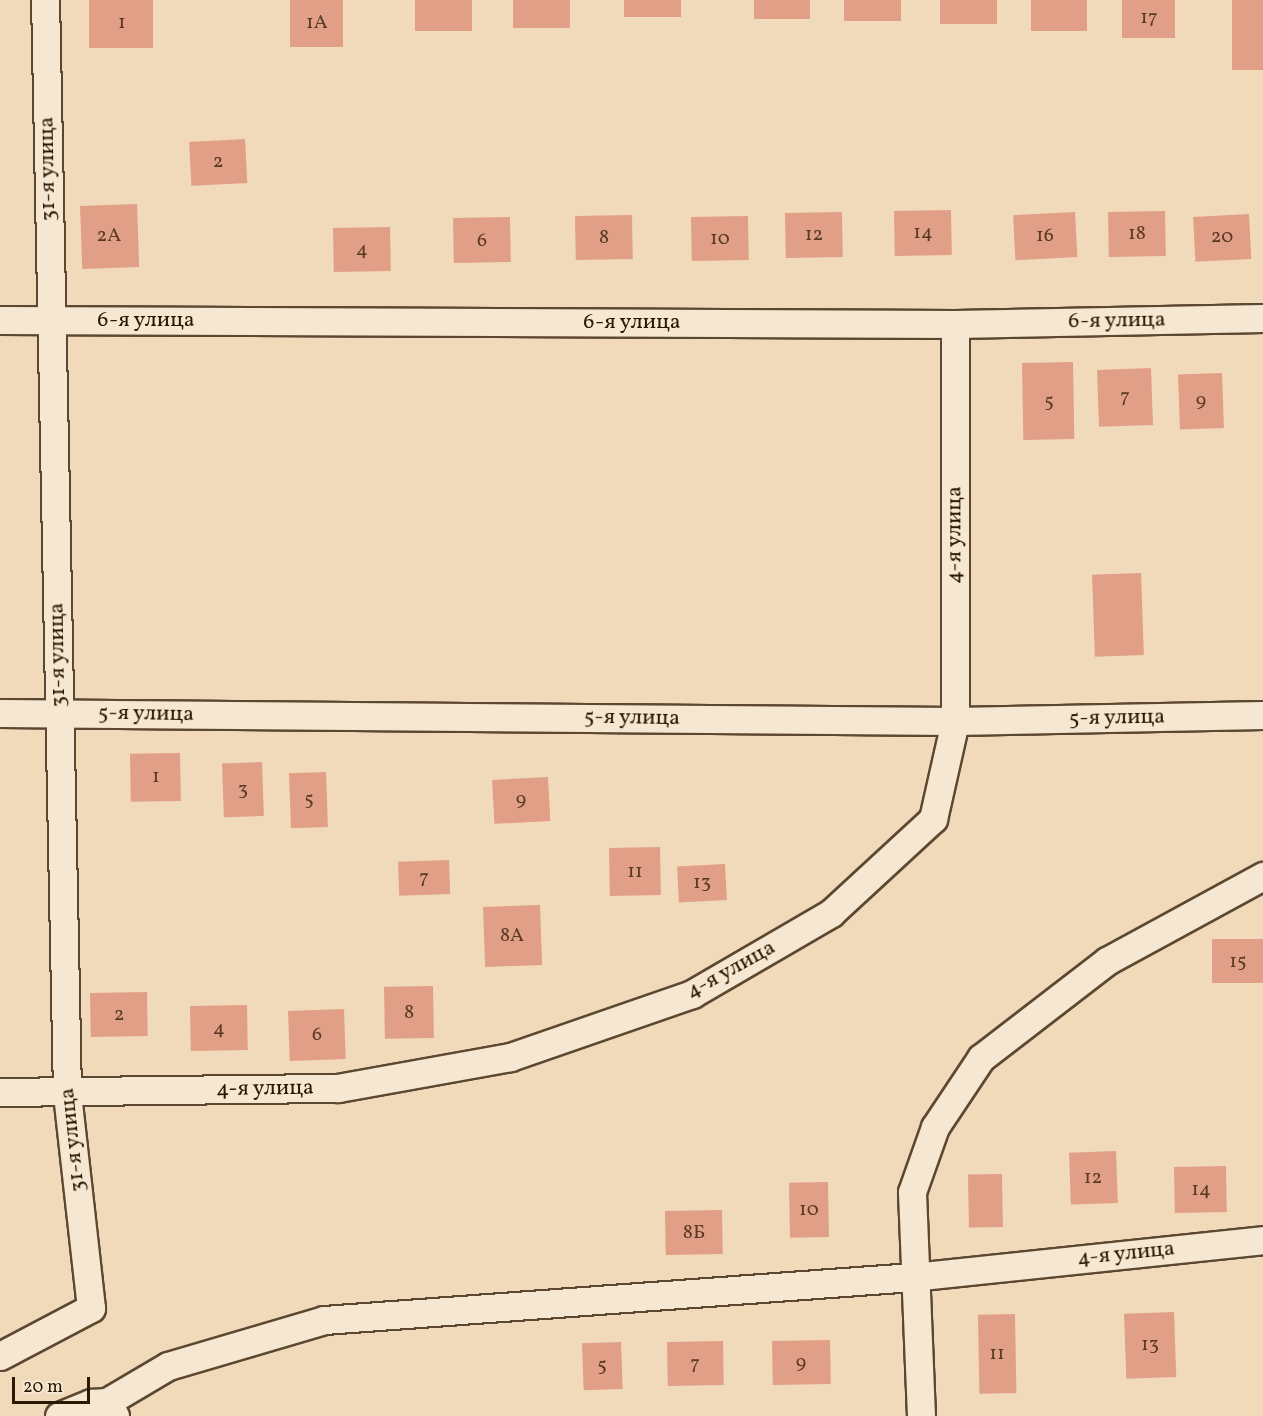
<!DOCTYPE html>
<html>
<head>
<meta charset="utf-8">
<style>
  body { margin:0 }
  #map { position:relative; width:1263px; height:1416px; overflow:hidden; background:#f1daba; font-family:Vollkorn,serif }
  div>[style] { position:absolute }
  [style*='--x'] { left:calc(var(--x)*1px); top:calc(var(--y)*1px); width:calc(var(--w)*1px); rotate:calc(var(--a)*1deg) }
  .building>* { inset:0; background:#e29f87; transform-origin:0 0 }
  .roads { filter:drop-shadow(2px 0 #5c4831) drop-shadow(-2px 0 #5c4831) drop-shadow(0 2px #5c4831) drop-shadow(0 -2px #5c4831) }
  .street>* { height:27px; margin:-13.5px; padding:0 13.5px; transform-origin:13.5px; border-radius:13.5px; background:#f6e7d2 }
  span { translate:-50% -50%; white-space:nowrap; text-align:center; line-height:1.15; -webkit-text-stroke:5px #f6e7d2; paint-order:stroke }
  .number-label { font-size:20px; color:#593a24 }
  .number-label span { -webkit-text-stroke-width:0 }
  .street-label { font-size:22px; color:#2b1803 }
  .scale { position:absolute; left:12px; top:1377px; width:78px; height:27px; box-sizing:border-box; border:3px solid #2b1803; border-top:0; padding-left:8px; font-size:18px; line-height:21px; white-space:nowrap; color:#2b1803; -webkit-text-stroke:4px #f6e7d2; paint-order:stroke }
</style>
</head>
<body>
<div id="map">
  <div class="building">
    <i style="left:89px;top:0;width:64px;height:48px"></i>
    <i style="left:290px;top:0;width:53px;height:47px"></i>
    <i style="left:415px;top:0;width:57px;height:31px"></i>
    <i style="left:513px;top:0;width:57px;height:28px"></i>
    <i style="left:624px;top:0;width:57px;height:17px"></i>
    <i style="left:754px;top:0;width:56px;height:19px"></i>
    <i style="left:844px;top:0;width:57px;height:21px"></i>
    <i style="left:940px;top:0;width:57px;height:24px"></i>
    <i style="left:1031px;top:0;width:56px;height:31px"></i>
    <i style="left:1122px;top:0;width:53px;height:38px"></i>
    <i style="left:1232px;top:0;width:31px;height:70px"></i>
    <i style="left:245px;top:139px;width:44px;height:56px;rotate:87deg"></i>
    <i style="left:137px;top:204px;width:63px;height:57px;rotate:88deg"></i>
    <i style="left:951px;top:210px;width:45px;height:57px;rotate:89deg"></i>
    <i style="left:1165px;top:211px;width:45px;height:57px;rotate:89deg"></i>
    <i style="left:842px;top:212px;width:45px;height:57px;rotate:89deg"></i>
    <i style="left:1075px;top:212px;width:45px;height:62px;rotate:87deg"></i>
    <i style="left:1249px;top:214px;width:45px;height:56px;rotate:87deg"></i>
    <i style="left:632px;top:215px;width:44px;height:57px;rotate:89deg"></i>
    <i style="left:748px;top:216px;width:44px;height:57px;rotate:89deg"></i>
    <i style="left:510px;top:217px;width:45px;height:57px;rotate:89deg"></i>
    <i style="left:390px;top:227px;width:44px;height:57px;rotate:89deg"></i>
    <i style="left:1073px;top:362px;width:77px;height:51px;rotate:89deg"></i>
    <i style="left:1151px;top:368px;width:57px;height:54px;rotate:88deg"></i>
    <i style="left:1222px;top:373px;width:55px;height:44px;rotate:88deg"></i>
    <i style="left:1141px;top:573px;width:82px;height:49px;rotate:88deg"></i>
    <i style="left:180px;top:753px;width:48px;height:50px;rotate:89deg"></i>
    <i style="left:262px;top:762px;width:54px;height:40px;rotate:88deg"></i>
    <i style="left:326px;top:772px;width:55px;height:37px;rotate:88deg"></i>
    <i style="left:548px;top:777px;width:44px;height:56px;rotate:87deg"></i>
    <i style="left:660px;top:847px;width:48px;height:51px;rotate:89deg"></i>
    <i style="left:449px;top:860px;width:34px;height:51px;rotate:88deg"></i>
    <i style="left:725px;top:864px;width:36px;height:48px;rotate:87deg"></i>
    <i style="left:540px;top:905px;width:60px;height:57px;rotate:88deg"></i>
    <i style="left:1263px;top:939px;width:44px;height:51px;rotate:90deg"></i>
    <i style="left:433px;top:986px;width:52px;height:49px;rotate:89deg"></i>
    <i style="left:147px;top:992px;width:44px;height:57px;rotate:89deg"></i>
    <i style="left:247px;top:1005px;width:45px;height:57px;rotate:89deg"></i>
    <i style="left:344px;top:1009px;width:50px;height:56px;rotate:88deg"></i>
    <i style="left:1116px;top:1151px;width:52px;height:47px;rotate:88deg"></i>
    <i style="left:1226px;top:1166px;width:46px;height:52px;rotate:89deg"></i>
    <i style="left:1002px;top:1174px;width:53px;height:34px;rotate:89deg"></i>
    <i style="left:828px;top:1182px;width:55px;height:39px;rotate:89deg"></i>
    <i style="left:722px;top:1210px;width:44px;height:57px;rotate:89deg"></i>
    <i style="left:1174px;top:1312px;width:65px;height:50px;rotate:88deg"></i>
    <i style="left:1015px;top:1314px;width:79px;height:37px;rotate:89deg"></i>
    <i style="left:830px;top:1340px;width:44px;height:58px;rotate:89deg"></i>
    <i style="left:723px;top:1341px;width:44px;height:56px;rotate:89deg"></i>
    <i style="left:621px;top:1342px;width:47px;height:39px;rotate:88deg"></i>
  </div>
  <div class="roads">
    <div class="street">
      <i style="--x:0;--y:320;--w:955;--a:0.24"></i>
      <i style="--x:955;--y:324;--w:308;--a:-1.1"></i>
      <i style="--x:0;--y:713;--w:955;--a:0.48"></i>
      <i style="--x:955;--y:721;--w:308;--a:-1.1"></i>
      <i style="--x:0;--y:1092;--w:338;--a:-0.7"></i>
      <i style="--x:338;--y:1088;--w:175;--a:-10.2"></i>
      <i style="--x:510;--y:1057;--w:193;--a:-19.1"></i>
      <i style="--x:692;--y:994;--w:161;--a:-30.2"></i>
      <i style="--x:831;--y:913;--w:139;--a:-42.7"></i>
      <i style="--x:933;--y:819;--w:100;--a:-77.3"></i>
      <i style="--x:955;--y:721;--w:397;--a:-90"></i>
      <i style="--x:0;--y:1356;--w:103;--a:-27.8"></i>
      <i style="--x:91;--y:1308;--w:216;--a:-96.4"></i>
      <i style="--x:67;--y:1093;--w:1093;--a:-91.15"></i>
      <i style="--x:107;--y:1402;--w:71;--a:-30.5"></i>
      <i style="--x:168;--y:1366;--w:163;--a:-16.4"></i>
      <i style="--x:324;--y:1320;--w:591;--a:-4.18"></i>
      <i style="--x:913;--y:1277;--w:352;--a:-6"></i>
      <i style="--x:59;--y:1416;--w:35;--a:-22"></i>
      <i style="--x:91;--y:1403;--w:16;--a:-4"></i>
      <i style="--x:107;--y:1402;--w:16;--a:60"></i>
      <i style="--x:921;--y:1416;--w:224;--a:-92.3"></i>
      <i style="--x:912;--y:1192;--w:69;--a:-70.5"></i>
      <i style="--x:935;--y:1127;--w:83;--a:-56.3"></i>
      <i style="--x:981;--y:1058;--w:159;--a:-37.6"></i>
      <i style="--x:1107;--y:961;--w:178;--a:-28.6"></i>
    </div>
  </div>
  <div class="number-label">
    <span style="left:1149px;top:18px">17</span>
    <span style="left:122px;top:23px">1</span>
    <span style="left:317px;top:23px">1А</span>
    <span style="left:218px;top:162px">2</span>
    <span style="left:923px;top:233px">14</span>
    <span style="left:1137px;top:234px">18</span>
    <span style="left:814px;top:235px">12</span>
    <span style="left:109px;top:236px">2А</span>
    <span style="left:1045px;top:236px">16</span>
    <span style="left:1222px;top:237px">20</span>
    <span style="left:604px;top:238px">8</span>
    <span style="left:720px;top:239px">10</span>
    <span style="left:482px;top:241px">6</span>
    <span style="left:362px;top:250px">4</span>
    <span style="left:1125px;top:397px">7</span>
    <span style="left:1201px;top:401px">9</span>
    <span style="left:1049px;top:402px">5</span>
    <span style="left:156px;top:777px">1</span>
    <span style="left:243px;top:790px">3</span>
    <span style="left:309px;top:800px">5</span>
    <span style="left:521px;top:800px">9</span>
    <span style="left:635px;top:872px">11</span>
    <span style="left:424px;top:878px">7</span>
    <span style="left:702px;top:883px">13</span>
    <span style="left:512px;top:936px">8А</span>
    <span style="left:1238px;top:962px">15</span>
    <span style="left:409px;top:1013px">8</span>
    <span style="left:119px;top:1015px">2</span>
    <span style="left:219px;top:1029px">4</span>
    <span style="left:317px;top:1035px">6</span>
    <span style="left:1093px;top:1178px">12</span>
    <span style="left:1201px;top:1190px">14</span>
    <span style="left:809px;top:1210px">10</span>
    <span style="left:694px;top:1233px">8Б</span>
    <span style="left:1150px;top:1345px">13</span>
    <span style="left:997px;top:1354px">11</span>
    <span style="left:801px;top:1363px">9</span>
    <span style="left:695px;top:1364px">7</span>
    <span style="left:602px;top:1366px">5</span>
  </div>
  <div class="street-label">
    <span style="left:48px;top:169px;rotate:-91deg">31-я улица</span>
    <span style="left:146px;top:321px">6-я улица</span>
    <span style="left:1117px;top:321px;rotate:-1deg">6-я улица</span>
    <span style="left:632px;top:323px">6-я улица</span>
    <span style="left:955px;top:535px;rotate:-90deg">4-я улица</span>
    <span style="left:58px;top:655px;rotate:-91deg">31-я улица</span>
    <span style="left:146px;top:714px;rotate:1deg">5-я улица</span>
    <span style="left:632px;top:718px;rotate:1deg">5-я улица</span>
    <span style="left:1117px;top:718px;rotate:-1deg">5-я улица</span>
    <span style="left:731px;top:970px;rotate:-29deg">4-я улица</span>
    <span style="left:265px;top:1089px;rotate:-1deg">4-я улица</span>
    <span style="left:73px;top:1140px;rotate:-96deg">31-я улица</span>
    <span style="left:1126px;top:1254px;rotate:-6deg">4-я улица</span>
  </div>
  <div class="scale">20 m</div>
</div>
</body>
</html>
